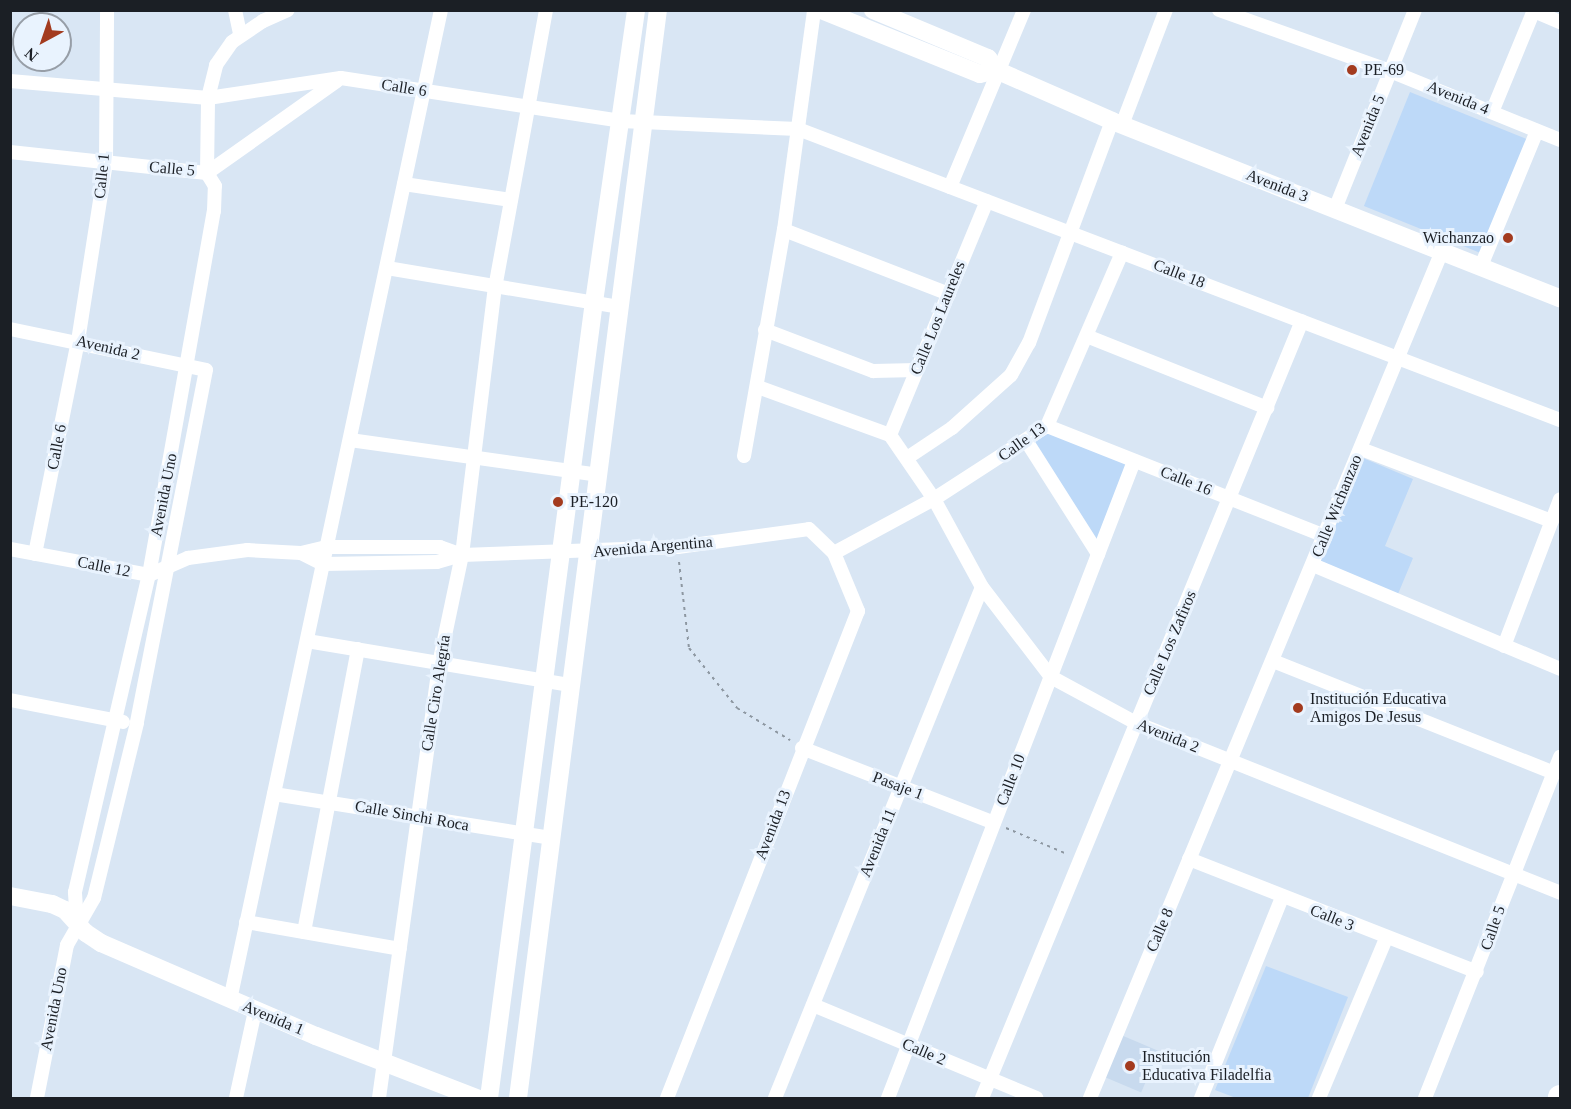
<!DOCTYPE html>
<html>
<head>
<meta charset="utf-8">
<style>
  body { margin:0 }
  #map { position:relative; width:1571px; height:1109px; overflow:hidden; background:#d9e6f4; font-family:"Times New Roman",serif }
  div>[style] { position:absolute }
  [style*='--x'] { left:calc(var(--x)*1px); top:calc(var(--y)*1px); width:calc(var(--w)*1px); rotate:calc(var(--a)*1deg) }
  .built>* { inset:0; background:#c8daee; transform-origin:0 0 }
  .green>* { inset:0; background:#bdd9f8; transform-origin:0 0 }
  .path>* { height:2px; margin-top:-1px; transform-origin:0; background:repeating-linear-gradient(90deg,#8d97a1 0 3px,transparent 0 7.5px) }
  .street>* { height:14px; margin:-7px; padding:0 7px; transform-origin:7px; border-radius:7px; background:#fff }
  .secondary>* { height:18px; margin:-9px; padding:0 9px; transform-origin:9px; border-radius:9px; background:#fff }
  .highway>* { height:24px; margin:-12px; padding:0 12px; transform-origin:12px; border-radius:12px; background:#fff }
  .dots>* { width:16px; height:16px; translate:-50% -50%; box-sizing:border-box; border:3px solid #e9f3fe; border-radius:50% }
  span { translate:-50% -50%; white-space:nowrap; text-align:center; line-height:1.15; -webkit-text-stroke:6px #e9f3fe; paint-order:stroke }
  .poi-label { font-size:16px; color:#1b1f25 }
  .left { translate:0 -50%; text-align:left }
  .right { translate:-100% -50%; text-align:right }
  .street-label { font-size:16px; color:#1b1f25 }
  .frame { position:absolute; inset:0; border:12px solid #1b1f25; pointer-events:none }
  .north { position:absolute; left:12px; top:12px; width:60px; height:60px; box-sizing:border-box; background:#e9f3fe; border:2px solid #979ea7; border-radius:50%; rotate:220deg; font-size:16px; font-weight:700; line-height:24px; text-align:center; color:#1b1f25 }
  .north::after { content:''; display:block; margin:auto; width:21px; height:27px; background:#a33b1f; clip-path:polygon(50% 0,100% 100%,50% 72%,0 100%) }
</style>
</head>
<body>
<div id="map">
  <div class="built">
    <i style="left:1121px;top:1035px;width:41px;height:45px;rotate:23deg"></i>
  </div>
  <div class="green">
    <i style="left:1410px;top:92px;width:127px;height:123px;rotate:22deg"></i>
    <i style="clip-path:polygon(1047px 426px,1134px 461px,1098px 554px,1027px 442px)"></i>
    <i style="clip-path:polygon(1363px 458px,1413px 479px,1385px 546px,1413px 558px,1398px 594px,1320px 561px)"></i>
    <i style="clip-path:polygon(1266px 966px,1348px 997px,1308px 1098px,1236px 1098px,1215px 1090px)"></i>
  </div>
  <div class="path">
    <i style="--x:679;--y:562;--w:87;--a:83.4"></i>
    <i style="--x:689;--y:648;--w:77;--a:51.3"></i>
    <i style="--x:737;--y:708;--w:62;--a:31.1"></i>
    <i style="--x:1006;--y:828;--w:66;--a:23.1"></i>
  </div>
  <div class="street">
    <i style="--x:235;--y:10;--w:25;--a:78"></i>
    <i style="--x:1219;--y:10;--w:182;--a:19.6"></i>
    <i style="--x:1390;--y:71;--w:183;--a:22.1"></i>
    <i style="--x:1534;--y:11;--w:28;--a:23"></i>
    <i style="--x:10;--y:81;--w:199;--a:4.9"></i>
    <i style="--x:208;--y:98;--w:134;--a:-8.6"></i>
    <i style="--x:341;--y:78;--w:283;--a:8.7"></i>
    <i style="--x:621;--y:121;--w:177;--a:2.6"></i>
    <i style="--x:798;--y:129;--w:816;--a:20.9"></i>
    <i style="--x:1492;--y:112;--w:110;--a:-67.6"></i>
    <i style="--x:1122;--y:125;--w:123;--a:-69.1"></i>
    <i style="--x:10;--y:152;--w:198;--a:6.1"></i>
    <i style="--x:207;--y:173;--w:159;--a:-35.3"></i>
    <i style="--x:404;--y:184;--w:108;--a:8.5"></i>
    <i style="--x:950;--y:187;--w:192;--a:-67.3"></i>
    <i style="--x:1335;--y:209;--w:214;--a:-68.1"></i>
    <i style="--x:784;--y:230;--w:177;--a:21.2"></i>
    <i style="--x:1481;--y:266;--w:146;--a:-67.5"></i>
    <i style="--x:387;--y:268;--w:235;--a:9.5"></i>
    <i style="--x:10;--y:329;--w:200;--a:11.8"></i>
    <i style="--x:206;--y:370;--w:360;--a:101.1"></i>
    <i style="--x:137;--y:723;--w:180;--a:103.8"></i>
    <i style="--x:94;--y:898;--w:54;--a:119.9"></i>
    <i style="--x:67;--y:945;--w:156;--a:101.1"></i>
    <i style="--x:765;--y:330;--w:116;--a:20.8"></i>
    <i style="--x:873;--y:371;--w:44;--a:-1.3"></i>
    <i style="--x:1089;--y:337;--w:192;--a:21.7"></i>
    <i style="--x:758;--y:387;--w:140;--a:20"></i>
    <i style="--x:1047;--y:426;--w:299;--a:21.6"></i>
    <i style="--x:890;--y:435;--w:78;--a:55.5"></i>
    <i style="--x:934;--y:499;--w:100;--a:61.4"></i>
    <i style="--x:982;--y:587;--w:113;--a:52.5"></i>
    <i style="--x:1051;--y:677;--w:97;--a:28.4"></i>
    <i style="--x:1136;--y:723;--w:457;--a:21.8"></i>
    <i style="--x:890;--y:435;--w:253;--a:-67.5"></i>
    <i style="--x:350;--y:440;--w:250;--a:8"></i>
    <i style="--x:1027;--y:442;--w:133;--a:57.6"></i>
    <i style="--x:1361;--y:449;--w:204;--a:20.7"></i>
    <i style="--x:744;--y:456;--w:230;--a:-80"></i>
    <i style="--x:784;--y:230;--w:222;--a:-82.2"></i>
    <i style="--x:907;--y:458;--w:54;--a:-33.7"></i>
    <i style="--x:952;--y:428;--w:79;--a:-41.9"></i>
    <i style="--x:1011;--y:375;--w:37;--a:-61"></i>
    <i style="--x:1029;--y:343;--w:237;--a:-69.5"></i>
    <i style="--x:10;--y:549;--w:141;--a:10.6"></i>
    <i style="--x:149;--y:575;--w:43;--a:-23.6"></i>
    <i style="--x:188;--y:558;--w:60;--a:-7.7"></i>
    <i style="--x:247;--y:550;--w:54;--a:3.2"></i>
    <i style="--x:301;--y:553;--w:27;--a:-13"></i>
    <i style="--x:327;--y:547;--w:113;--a:0"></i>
    <i style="--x:440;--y:547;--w:23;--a:20"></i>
    <i style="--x:301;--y:553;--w:25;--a:27"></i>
    <i style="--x:323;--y:564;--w:114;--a:-1"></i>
    <i style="--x:437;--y:562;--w:26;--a:-16"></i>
    <i style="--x:462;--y:555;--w:216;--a:-2.1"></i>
    <i style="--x:678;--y:547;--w:132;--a:-7.8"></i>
    <i style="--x:809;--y:529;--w:35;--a:44"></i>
    <i style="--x:834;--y:553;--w:63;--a:67.5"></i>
    <i style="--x:858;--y:611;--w:523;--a:111.41"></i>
    <i style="--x:834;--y:553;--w:114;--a:-28.4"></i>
    <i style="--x:934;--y:499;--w:135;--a:-32.9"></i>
    <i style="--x:1047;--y:426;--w:189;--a:-66.6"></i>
    <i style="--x:35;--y:554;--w:217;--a:-78.6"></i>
    <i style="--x:78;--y:341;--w:180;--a:-81.1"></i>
    <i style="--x:106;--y:163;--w:153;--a:-89.6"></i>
    <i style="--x:1313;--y:565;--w:268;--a:22.8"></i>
    <i style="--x:307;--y:641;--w:267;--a:9.5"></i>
    <i style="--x:1504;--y:646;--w:157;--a:-69.1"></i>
    <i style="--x:1273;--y:661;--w:302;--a:21.7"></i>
    <i style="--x:10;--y:700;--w:115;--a:11"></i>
    <i style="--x:802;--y:748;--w:206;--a:21.3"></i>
    <i style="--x:274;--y:794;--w:280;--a:9"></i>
    <i style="--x:1189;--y:859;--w:309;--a:21.4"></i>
    <i style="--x:77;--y:922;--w:30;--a:-94"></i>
    <i style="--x:75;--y:892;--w:326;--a:-76.9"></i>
    <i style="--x:149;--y:575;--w:370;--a:-79.9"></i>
    <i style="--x:214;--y:211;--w:25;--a:-88"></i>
    <i style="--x:215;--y:186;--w:15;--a:-122"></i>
    <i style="--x:207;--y:173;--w:75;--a:-89.2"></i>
    <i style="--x:208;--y:98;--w:34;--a:-76"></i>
    <i style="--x:216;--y:65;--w:28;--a:-55"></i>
    <i style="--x:232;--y:42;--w:37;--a:-34"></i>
    <i style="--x:263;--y:21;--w:27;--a:-24"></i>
    <i style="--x:246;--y:922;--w:156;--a:9.9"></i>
    <i style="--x:304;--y:932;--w:288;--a:-79.2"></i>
    <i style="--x:230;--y:1000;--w:1012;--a:-77.97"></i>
    <i style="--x:813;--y:1005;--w:242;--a:22.6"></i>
    <i style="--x:236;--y:1098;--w:89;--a:-77.7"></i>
    <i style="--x:379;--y:1098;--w:438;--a:-82.1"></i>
    <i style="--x:439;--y:664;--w:111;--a:-78.1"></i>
    <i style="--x:462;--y:555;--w:269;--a:-83"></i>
    <i style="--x:495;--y:288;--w:283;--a:-79.6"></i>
    <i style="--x:775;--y:1098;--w:551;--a:-67.95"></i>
    <i style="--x:888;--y:1098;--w:683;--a:-68.88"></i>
    <i style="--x:982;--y:1098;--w:840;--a:-67.62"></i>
    <i style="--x:1090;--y:1098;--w:917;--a:-67.43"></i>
    <i style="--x:1201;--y:1098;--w:216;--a:-68"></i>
    <i style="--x:1319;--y:1098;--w:173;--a:-67.2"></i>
    <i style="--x:1425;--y:1098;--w:367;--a:-68.4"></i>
  </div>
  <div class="secondary">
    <i style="--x:821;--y:10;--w:171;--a:21.9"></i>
    <i style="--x:980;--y:74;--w:16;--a:-14"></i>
    <i style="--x:873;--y:10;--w:125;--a:22.7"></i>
    <i style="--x:988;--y:58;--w:14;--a:56"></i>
    <i style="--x:996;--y:70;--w:127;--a:23.7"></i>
    <i style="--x:1112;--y:121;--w:482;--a:21.6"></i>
    <i style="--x:10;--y:896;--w:43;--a:10.8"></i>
    <i style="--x:52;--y:904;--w:14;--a:25"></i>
    <i style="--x:65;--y:910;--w:31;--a:48"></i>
    <i style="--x:86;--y:933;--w:18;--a:34"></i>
    <i style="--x:101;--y:943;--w:234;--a:23.4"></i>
    <i style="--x:316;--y:1036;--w:173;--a:21.1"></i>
    <i style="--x:489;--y:1098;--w:803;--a:-82.49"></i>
    <i style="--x:594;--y:302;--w:295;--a:-81.8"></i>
    <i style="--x:518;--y:1098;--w:1097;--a:-82.67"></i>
  </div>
  <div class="highway">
    <i style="--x:1560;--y:1098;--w:1;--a:-90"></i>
  </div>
  <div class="dots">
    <i style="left:1352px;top:70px;background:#a33b1f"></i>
    <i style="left:1508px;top:238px;background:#a33b1f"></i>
    <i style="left:558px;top:502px;background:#a33b1f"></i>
    <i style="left:1298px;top:708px;background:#a33b1f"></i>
    <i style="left:1130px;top:1066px;background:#a33b1f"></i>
  </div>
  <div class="poi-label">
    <span class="left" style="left:1364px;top:70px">PE-69</span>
    <span class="right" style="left:1494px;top:238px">Wichanzao</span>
    <span class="left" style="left:570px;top:502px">PE-120</span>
    <span class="left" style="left:1310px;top:708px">Institución Educativa<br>Amigos De Jesus</span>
    <span class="left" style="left:1142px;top:1066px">Institución<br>Educativa Filadelfia</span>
  </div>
  <div class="street-label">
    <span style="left:404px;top:88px;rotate:9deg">Calle 6</span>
    <span style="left:1458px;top:98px;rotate:22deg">Avenida 4</span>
    <span style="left:1368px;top:126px;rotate:-68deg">Avenida 5</span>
    <span style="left:172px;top:169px;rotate:5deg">Calle 5</span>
    <span style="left:102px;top:176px;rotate:-84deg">Calle 1</span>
    <span style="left:1277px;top:186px;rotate:21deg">Avenida 3</span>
    <span style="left:1179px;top:274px;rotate:21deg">Calle 18</span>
    <span style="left:938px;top:318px;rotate:-68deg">Calle Los Laureles</span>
    <span style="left:108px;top:348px;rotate:13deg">Avenida 2</span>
    <span style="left:1022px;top:442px;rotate:-36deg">Calle 13</span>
    <span style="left:57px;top:447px;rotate:-79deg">Calle 6</span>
    <span style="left:1186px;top:481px;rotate:22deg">Calle 16</span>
    <span style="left:164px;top:495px;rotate:-79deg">Avenida Uno</span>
    <span style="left:1337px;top:506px;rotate:-68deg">Calle Wichanzao</span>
    <span style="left:653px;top:547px;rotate:-5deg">Avenida Argentina</span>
    <span style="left:104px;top:567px;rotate:11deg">Calle 12</span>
    <span style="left:1170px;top:643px;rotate:-67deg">Calle Los Zafiros</span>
    <span style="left:436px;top:693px;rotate:-81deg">Calle Ciro Alegría</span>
    <span style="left:1168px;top:736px;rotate:22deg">Avenida 2</span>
    <span style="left:1011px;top:780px;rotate:-69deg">Calle 10</span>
    <span style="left:898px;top:786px;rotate:21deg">Pasaje 1</span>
    <span style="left:412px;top:816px;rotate:10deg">Calle Sinchi Roca</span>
    <span style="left:773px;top:825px;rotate:-69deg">Avenida 13</span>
    <span style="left:878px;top:843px;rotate:-68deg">Avenida 11</span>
    <span style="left:1332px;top:918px;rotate:22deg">Calle 3</span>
    <span style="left:1493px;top:928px;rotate:-71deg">Calle 5</span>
    <span style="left:1160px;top:930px;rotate:-67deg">Calle 8</span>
    <span style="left:54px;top:1009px;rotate:-79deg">Avenida Uno</span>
    <span style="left:273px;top:1018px;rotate:23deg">Avenida 1</span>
    <span style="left:924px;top:1052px;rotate:23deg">Calle 2</span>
  </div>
  <div class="frame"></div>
  <div class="north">N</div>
</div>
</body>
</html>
